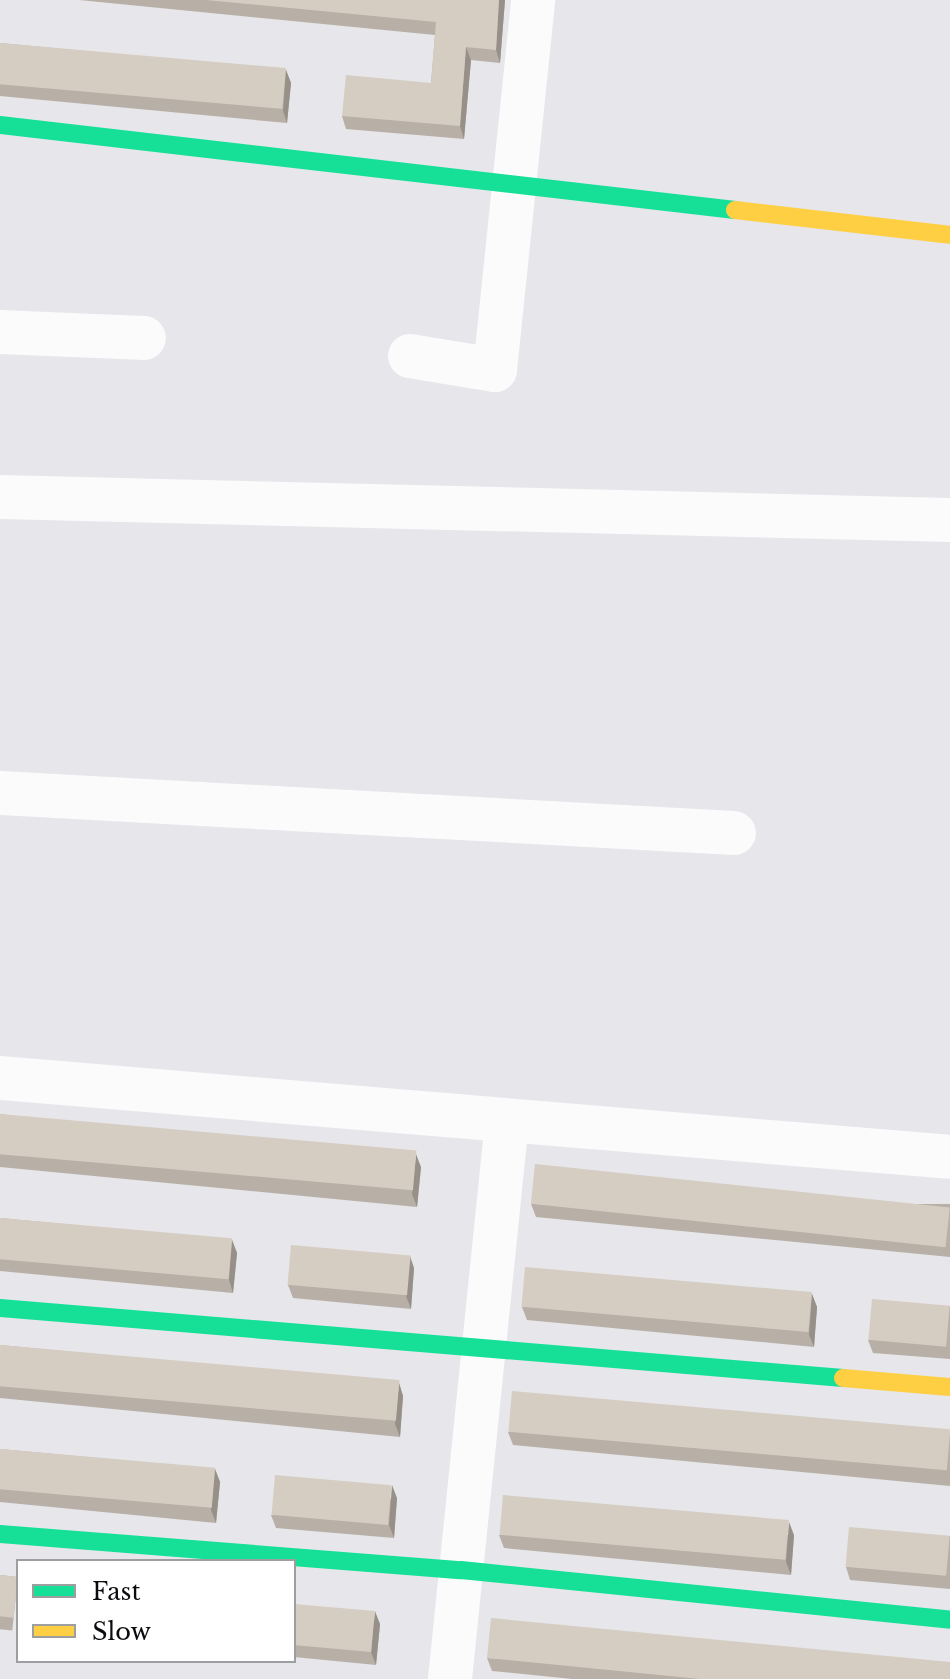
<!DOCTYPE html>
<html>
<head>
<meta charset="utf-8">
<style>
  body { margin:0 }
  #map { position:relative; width:950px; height:1679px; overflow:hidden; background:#e6e6eb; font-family:"Libre Baskerville",serif }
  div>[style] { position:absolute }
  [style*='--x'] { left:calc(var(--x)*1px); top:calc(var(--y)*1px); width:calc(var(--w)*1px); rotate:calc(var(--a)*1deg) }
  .street>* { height:44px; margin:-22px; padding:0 22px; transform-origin:22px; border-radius:22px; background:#fbfbfc }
  .fast>* { height:18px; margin:-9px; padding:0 9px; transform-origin:9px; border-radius:9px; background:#16e098 }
  .slow>* { height:18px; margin:-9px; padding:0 9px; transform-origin:9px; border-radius:9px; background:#ffcf43 }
  .wall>* { inset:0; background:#b8b0a7; transform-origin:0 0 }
  .shaded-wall>* { inset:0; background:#969088 }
  .building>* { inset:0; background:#d6cdc2; transform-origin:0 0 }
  span { translate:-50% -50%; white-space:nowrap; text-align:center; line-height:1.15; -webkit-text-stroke:8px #fff; paint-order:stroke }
  .legend { position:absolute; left:16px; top:1559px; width:280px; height:104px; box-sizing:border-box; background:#fff; border:2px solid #9d9e9f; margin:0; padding:10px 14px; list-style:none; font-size:24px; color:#0b0c0f }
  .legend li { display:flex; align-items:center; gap:16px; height:40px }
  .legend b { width:40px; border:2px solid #9d9e9f }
</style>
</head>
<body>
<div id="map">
  <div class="street">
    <i style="--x:0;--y:332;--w:144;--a:2.4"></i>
    <i style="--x:410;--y:356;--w:86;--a:9.4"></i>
    <i style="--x:495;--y:370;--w:372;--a:-84.1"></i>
    <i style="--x:0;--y:497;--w:950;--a:1.39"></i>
    <i style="--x:0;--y:793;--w:735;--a:3.12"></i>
    <i style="--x:0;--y:1078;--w:953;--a:4.75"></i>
    <i style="--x:450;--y:1679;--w:561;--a:-84.17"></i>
  </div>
  <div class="fast">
    <i style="--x:0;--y:125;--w:740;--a:6.6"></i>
    <i style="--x:0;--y:1308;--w:846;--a:4.75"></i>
    <i style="--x:0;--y:1534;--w:462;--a:4.5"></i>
    <i style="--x:461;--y:1570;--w:492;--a:5.8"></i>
  </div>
  <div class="slow">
    <i style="--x:735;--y:210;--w:216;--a:6.6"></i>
    <i style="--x:843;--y:1378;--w:107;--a:4.8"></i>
  </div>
  <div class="wall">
    <i style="clip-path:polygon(79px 0,505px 0,500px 63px,471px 60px,464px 139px,346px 129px,342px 116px,431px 83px,435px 35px)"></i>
    <i style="clip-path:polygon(0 43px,286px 70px,291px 83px,287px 123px,0 96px)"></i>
    <i style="clip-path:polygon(0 1114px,421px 1167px,417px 1207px,0 1167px)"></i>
    <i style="clip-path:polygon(531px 1204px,950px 1204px,950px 1257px,536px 1217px)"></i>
    <i style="clip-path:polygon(0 1218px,232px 1240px,237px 1253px,233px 1293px,0 1271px)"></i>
    <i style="clip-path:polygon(414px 1268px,411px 1309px,293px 1298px,288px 1285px)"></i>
    <i style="clip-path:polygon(812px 1294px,817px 1307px,814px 1347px,527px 1320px,522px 1307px)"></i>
    <i style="clip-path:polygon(950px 1306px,950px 1359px,873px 1353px,868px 1340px)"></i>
    <i style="clip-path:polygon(0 1345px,399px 1383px,403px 1396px,400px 1437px,0 1398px)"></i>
    <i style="clip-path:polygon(508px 1432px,950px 1433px,950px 1486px,513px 1445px)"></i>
    <i style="clip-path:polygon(0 1449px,215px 1469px,220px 1482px,216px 1523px,0 1502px)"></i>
    <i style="clip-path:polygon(397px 1498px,394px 1538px,276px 1528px,271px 1515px)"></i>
    <i style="clip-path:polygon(499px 1535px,794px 1535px,791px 1575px,504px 1548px)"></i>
    <i style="clip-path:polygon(950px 1536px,950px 1589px,850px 1580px,846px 1567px)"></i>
    <i style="left:0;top:1575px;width:18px;height:54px;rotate:6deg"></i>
    <i style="clip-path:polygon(294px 1604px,380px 1624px,376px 1665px,294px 1657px)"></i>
    <i style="clip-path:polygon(487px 1658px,950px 1679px,572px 1679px,492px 1671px)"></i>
  </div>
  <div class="shaded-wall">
    <i style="clip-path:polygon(499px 0,505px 0,500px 63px,496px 50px)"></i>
    <i style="clip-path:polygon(466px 47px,471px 60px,464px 139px,460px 126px)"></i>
    <i style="clip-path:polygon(286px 70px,291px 83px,287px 123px,283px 111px)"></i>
    <i style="clip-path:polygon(416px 1154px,421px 1167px,417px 1207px,412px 1194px)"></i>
    <i style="clip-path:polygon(232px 1240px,237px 1253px,233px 1293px,229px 1280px)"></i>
    <i style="clip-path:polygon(410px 1256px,414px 1268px,411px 1309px,406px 1296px)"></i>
    <i style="clip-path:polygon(812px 1294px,817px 1307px,814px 1347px,809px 1335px)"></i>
    <i style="clip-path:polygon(399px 1383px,403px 1396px,400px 1437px,395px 1424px)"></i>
    <i style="clip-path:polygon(215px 1469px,220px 1482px,216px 1523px,211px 1510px)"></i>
    <i style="clip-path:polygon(392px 1485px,397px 1498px,394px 1538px,389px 1525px)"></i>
    <i style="clip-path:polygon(789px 1522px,794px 1535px,791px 1575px,786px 1562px)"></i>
    <i style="clip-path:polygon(375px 1611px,380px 1624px,376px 1665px,371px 1652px)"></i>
  </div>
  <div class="building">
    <i style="clip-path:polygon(206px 0,499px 0,496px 50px,466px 47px,460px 126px,342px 116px,346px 75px,431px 83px,436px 22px)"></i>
    <i style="left:0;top:43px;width:287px;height:41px;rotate:5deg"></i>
    <i style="left:0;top:1114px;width:418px;height:40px;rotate:5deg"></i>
    <i style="left:535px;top:1164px;width:417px;height:40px;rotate:6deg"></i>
    <i style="left:0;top:1218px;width:233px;height:41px;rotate:5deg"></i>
    <i style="left:291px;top:1245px;width:120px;height:40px;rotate:5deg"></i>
    <i style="left:525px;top:1267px;width:288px;height:40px;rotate:5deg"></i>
    <i style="left:872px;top:1299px;width:78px;height:41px;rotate:5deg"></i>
    <i style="left:0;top:1345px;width:401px;height:41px;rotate:5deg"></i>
    <i style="left:512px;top:1391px;width:440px;height:41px;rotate:5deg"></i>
    <i style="left:0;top:1449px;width:216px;height:40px;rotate:5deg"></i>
    <i style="left:275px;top:1475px;width:117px;height:40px;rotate:5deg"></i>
    <i style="left:503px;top:1495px;width:287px;height:40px;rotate:5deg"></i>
    <i style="left:849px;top:1527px;width:101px;height:40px;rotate:5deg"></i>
    <i style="left:0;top:1575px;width:18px;height:41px;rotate:6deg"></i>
    <i style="left:294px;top:1604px;width:81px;height:41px;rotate:5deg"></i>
    <i style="clip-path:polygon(491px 1618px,950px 1662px,950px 1679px,700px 1679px,487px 1658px)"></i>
  </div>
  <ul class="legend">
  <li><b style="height:10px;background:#16e098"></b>Fast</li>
  <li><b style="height:10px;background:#ffcf43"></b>Slow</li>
  </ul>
</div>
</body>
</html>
